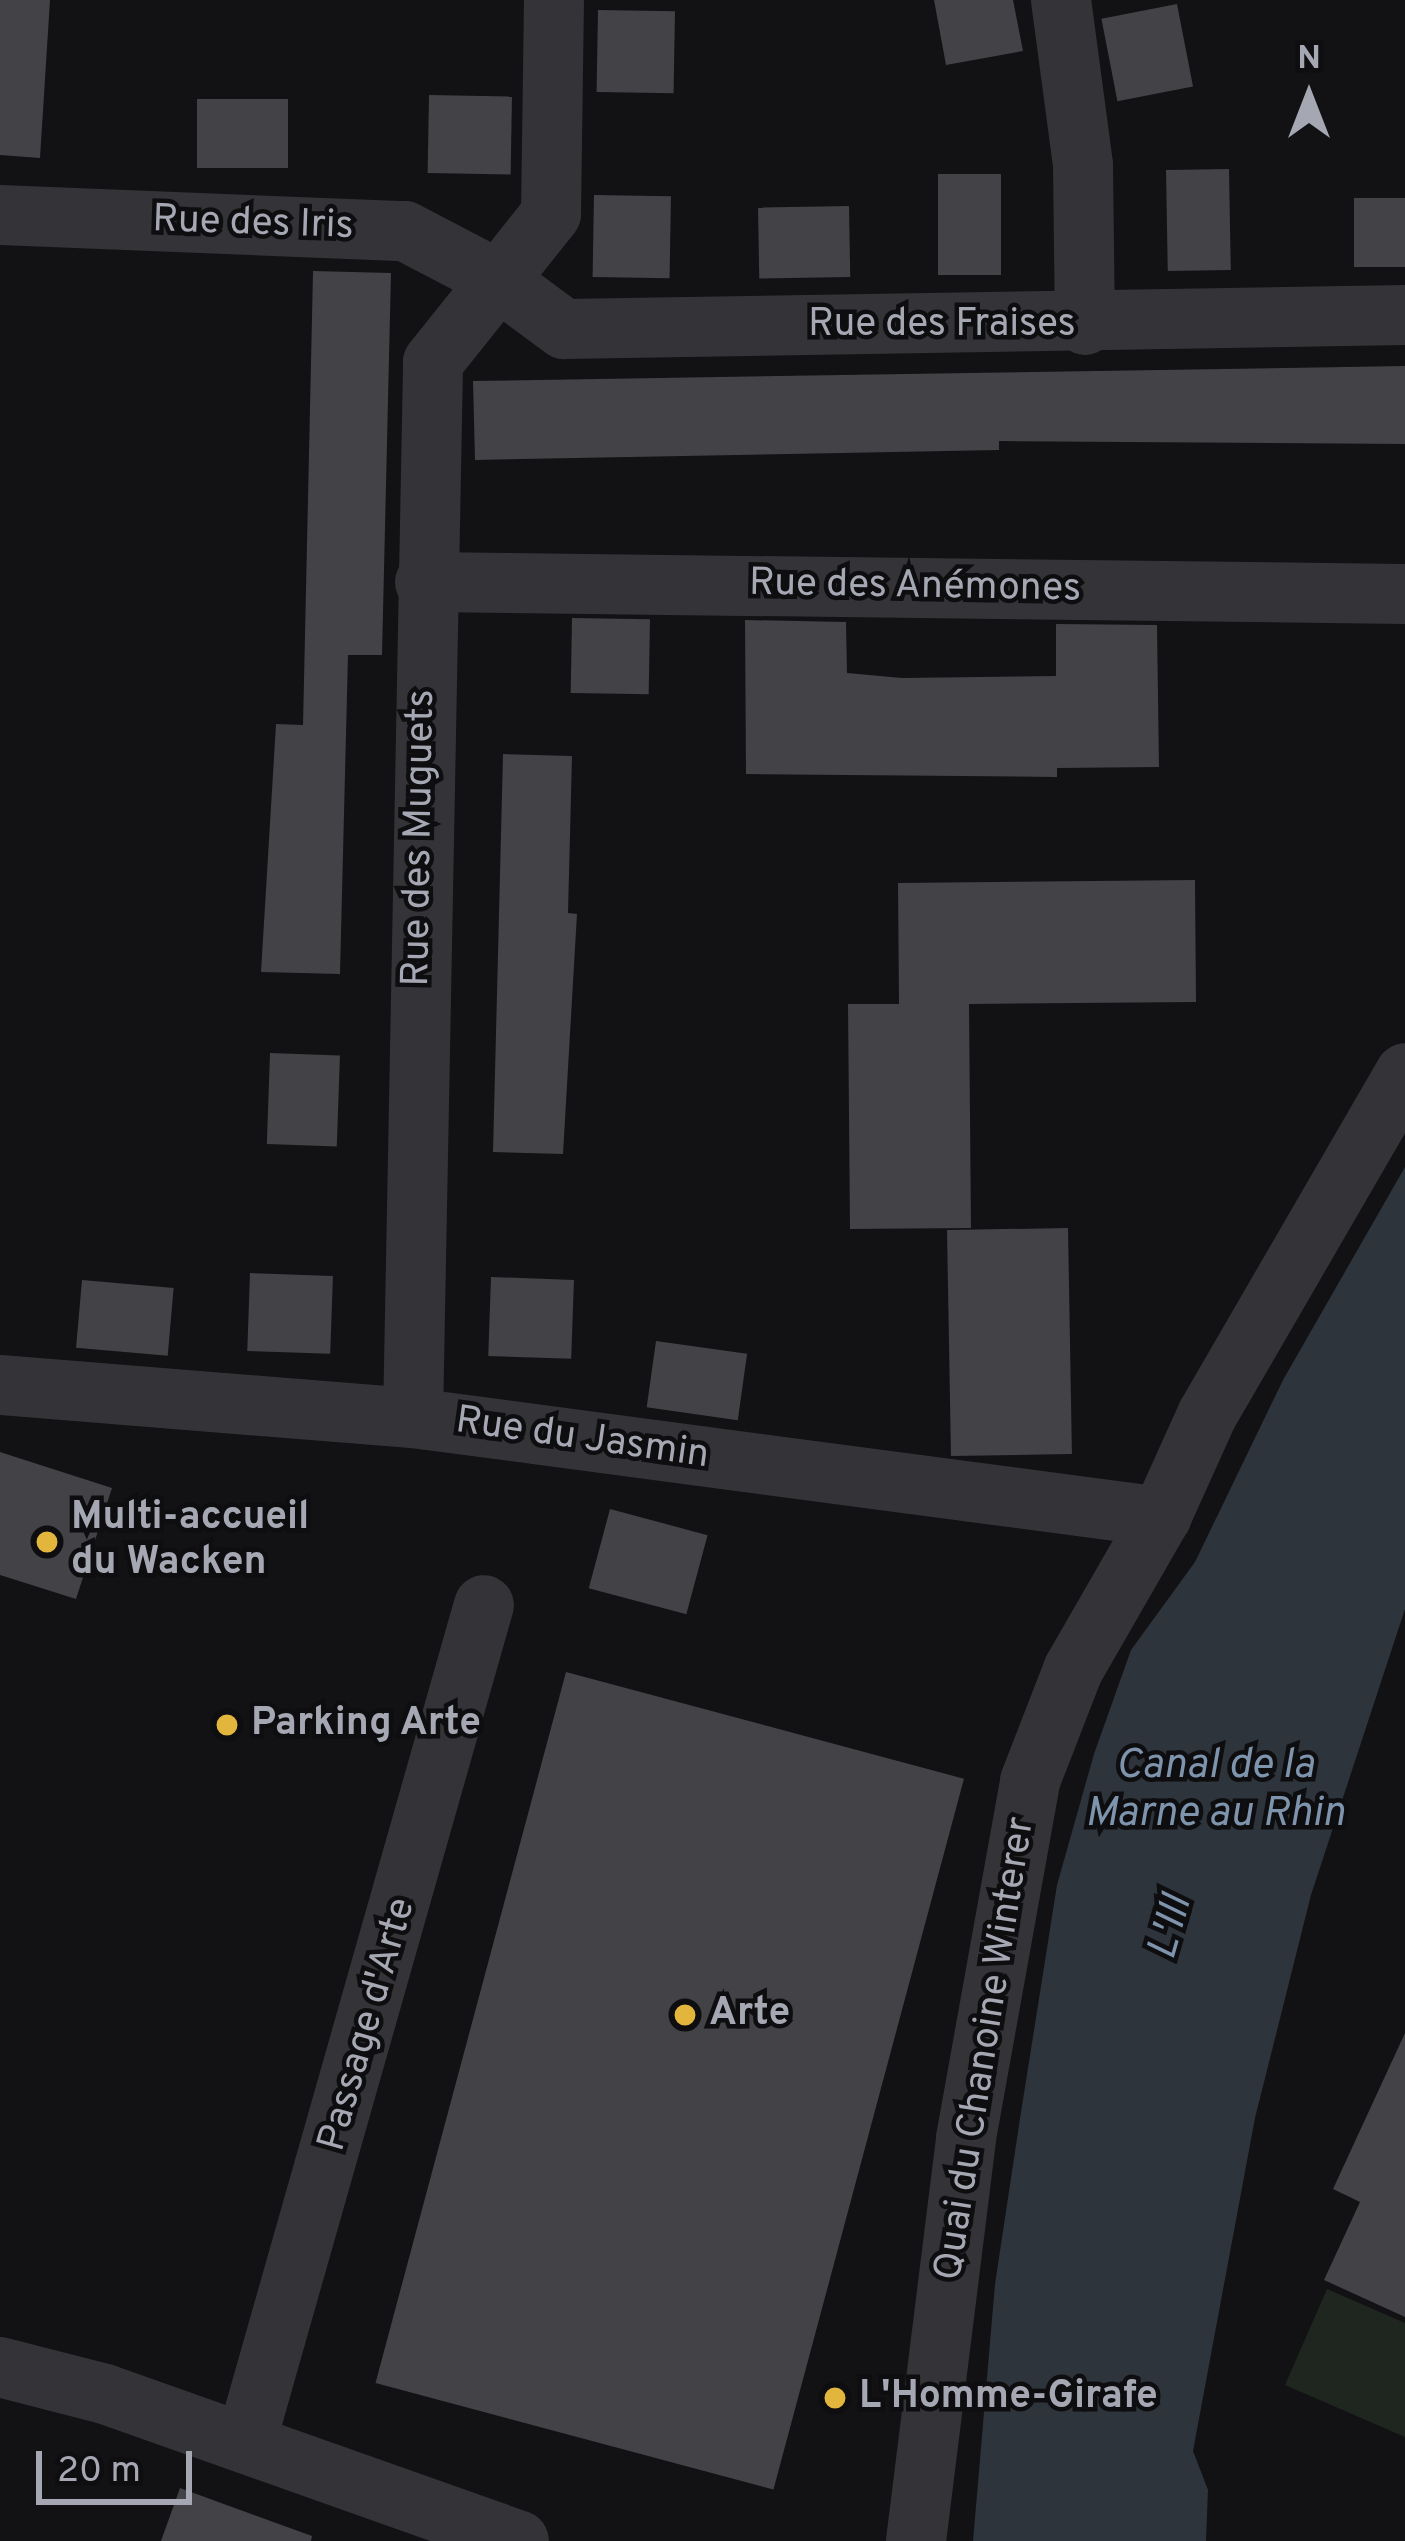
<!DOCTYPE html>
<html>
<head>
<meta charset="utf-8">
<style>
  body { margin:0 }
  #map { position:relative; width:1405px; height:2541px; overflow:hidden; background:#121214; font-family:Overpass,sans-serif }
  div>[style] { position:absolute }
  [style*='--x'] { left:calc(var(--x)*1px); top:calc(var(--y)*1px); width:calc(var(--w)*1px); rotate:calc(var(--a)*1deg) }
  .green>* { inset:0; background:#1f2620 }
  .water>* { inset:0; background:#2d343b }
  .building>* { inset:0; background:#424247; transform-origin:0 0 }
  .minor>* { height:60px; margin:-30px; padding:0 30px; transform-origin:30px; border-radius:30px; background:#343438 }
  .dots>* { width:33px; height:33px; translate:-50% -50%; box-sizing:border-box; border:6px solid #0e0d0f; border-radius:50% }
  span { translate:-50% -50%; white-space:nowrap; text-align:center; line-height:1.15; -webkit-text-stroke:9px #0e0d0f; paint-order:stroke }
  .street-label { font-size:39px; color:#a5a8b3 }
  .poi-label { font-size:39px; color:#a5a8b3; font-weight:700 }
  .left { translate:0 -50%; text-align:left }
  .water-label { font-size:42px; color:#7e94ac; font-style:italic }
  .north { position:absolute; left:1249px; top:36px; width:120px; height:120px; -webkit-text-stroke:9px #0e0d0f; paint-order:stroke; rotate:0deg; font-size:33px; font-weight:700; line-height:48px; text-align:center; color:#a5a8b3 }
  .north::after { content:''; display:block; margin:auto; width:42px; height:54px; background:#a5a8b3; clip-path:polygon(50% 0,100% 100%,50% 72%,0 100%) }
  .scale { position:absolute; left:36px; top:2451px; width:156px; height:54px; box-sizing:border-box; border:6px solid #a5a8b3; border-top:0; padding-left:15px; font-size:36px; line-height:42px; white-space:nowrap; color:#a5a8b3; -webkit-text-stroke:9px #0e0d0f; paint-order:stroke }
</style>
</head>
<body>
<div id="map">
  <div class="green">
    <i style="clip-path:polygon(1327px 2289px,1405px 2323px,1405px 2437px,1285px 2385px)"></i>
  </div>
  <div class="water">
    <i style="clip-path:polygon(1405px 1167px,1405px 1609px,1311px 1895px,1255px 2118px,1193px 2451px,1208px 2490px,1206px 2541px,973px 2541px,995px 2284px,1019px 2125px,1057px 1885px,1094px 1754px,1131px 1650px,1195px 1562px,1283px 1380px)"></i>
  </div>
  <div class="building">
    <i style="clip-path:polygon(0 0,50px 0,40px 158px,0 155px)"></i>
    <i style="clip-path:polygon(934px 0,1013px 0,1023px 51px,946px 65px)"></i>
    <i style="left:1177px;top:4px;width:84px;height:77px;rotate:79deg"></i>
    <i style="left:598px;top:10px;width:77px;height:82px;rotate:1deg"></i>
    <i style="left:429px;top:95px;width:83px;height:78px;rotate:1deg"></i>
    <i style="left:197px;top:99px;width:91px;height:69px"></i>
    <i style="left:1229px;top:169px;width:101px;height:63px;rotate:89deg"></i>
    <i style="left:938px;top:174px;width:63px;height:101px"></i>
    <i style="left:594px;top:195px;width:77px;height:82px;rotate:1deg"></i>
    <i style="left:1354px;top:198px;width:51px;height:69px"></i>
    <i style="left:849px;top:206px;width:71px;height:91px;rotate:89deg"></i>
    <i style="clip-path:polygon(313px 271px,391px 273px,382px 655px,348px 655px,340px 974px,261px 972px,276px 724px,303px 725px)"></i>
    <i style="clip-path:polygon(1405px 366px,1405px 444px,999px 441px,999px 450px,475px 460px,473px 381px)"></i>
    <i style="left:572px;top:618px;width:78px;height:75px;rotate:1deg"></i>
    <i style="clip-path:polygon(745px 620px,846px 622px,847px 673px,902px 678px,1056px 676px,1056px 624px,1157px 625px,1159px 767px,1057px 768px,1057px 777px,746px 774px)"></i>
    <i style="clip-path:polygon(503px 754px,572px 756px,568px 913px,577px 914px,563px 1154px,493px 1152px)"></i>
    <i style="clip-path:polygon(1195px 880px,1196px 1002px,969px 1004px,971px 1228px,850px 1229px,848px 1004px,899px 1004px,898px 883px)"></i>
    <i style="left:270px;top:1053px;width:70px;height:91px;rotate:2deg"></i>
    <i style="left:1068px;top:1228px;width:226px;height:121px;rotate:89deg"></i>
    <i style="left:250px;top:1273px;width:83px;height:78px;rotate:2deg"></i>
    <i style="left:491px;top:1277px;width:83px;height:79px;rotate:2deg"></i>
    <i style="left:82px;top:1280px;width:92px;height:68px;rotate:5deg"></i>
    <i style="left:656px;top:1341px;width:92px;height:67px;rotate:8deg"></i>
    <i style="clip-path:polygon(0 1452px,112px 1488px,76px 1599px,0 1575px)"></i>
    <i style="left:610px;top:1509px;width:101px;height:82px;rotate:15deg"></i>
    <i style="left:566px;top:1672px;width:412px;height:736px;rotate:15deg"></i>
    <i style="clip-path:polygon(1405px 2033px,1405px 2317px,1324px 2280px,1360px 2202px,1333px 2189px)"></i>
    <i style="clip-path:polygon(180px 2488px,312px 2536px,311px 2541px,161px 2541px)"></i>
  </div>
  <div class="minor">
    <i style="--x:1061;--y:0;--w:166;--a:82.4"></i>
    <i style="--x:1083;--y:165;--w:160;--a:89.3"></i>
    <i style="--x:0;--y:215;--w:405;--a:2.3"></i>
    <i style="--x:405;--y:231;--w:102;--a:27.6"></i>
    <i style="--x:495;--y:278;--w:86;--a:36.5"></i>
    <i style="--x:564;--y:329;--w:841;--a:-0.95"></i>
    <i style="--x:425;--y:582;--w:980;--a:0.7"></i>
    <i style="--x:0;--y:1385;--w:414;--a:4.6"></i>
    <i style="--x:413;--y:1418;--w:755;--a:7.54"></i>
    <i style="--x:413;--y:1418;--w:1056;--a:-88.91"></i>
    <i style="--x:433;--y:362;--w:189;--a:-51.4"></i>
    <i style="--x:551;--y:214;--w:214;--a:-89.2"></i>
    <i style="--x:0;--y:2367;--w:108;--a:14.4"></i>
    <i style="--x:105;--y:2394;--w:439;--a:19.5"></i>
    <i style="--x:246;--y:2442;--w:870;--a:-74.13"></i>
    <i style="--x:916;--y:2541;--w:406;--a:-82.9"></i>
    <i style="--x:966;--y:2138;--w:363;--a:-79.8"></i>
    <i style="--x:1030;--y:1781;--w:119;--a:-68.8"></i>
    <i style="--x:1073;--y:1670;--w:177;--a:-60.1"></i>
    <i style="--x:1161;--y:1517;--w:112;--a:-65.7"></i>
    <i style="--x:1207;--y:1415;--w:395;--a:-59.9"></i>
  </div>
  <div class="dots">
    <i style="left:47px;top:1542px;background:#e2b53c"></i>
    <i style="left:227px;top:1725px;background:#e2b53c"></i>
    <i style="left:685px;top:2015px;background:#e2b53c"></i>
    <i style="left:835px;top:2398px;background:#e2b53c"></i>
  </div>
  <div class="street-label">
    <span style="left:253px;top:225px;rotate:2deg">Rue des Iris</span>
    <span style="left:942px;top:326px">Rue des Fraises</span>
    <span style="left:915px;top:588px;rotate:1deg">Rue des Anémones</span>
    <span style="left:421px;top:838px;rotate:-89deg">Rue des Muguets</span>
    <span style="left:582px;top:1440px;rotate:8deg">Rue du Jasmin</span>
    <span style="left:369px;top:2025px;rotate:-74deg">Passage d'Arte</span>
    <span style="left:987px;top:2049px;rotate:-81deg">Quai du Chanoine Winterer</span>
  </div>
  <div class="poi-label">
    <span class="left" style="left:71px;top:1542px">Multi-accueil<br>du Wacken</span>
    <span class="left" style="left:251px;top:1725px">Parking Arte</span>
    <span class="left" style="left:709px;top:2015px">Arte</span>
    <span class="left" style="left:859px;top:2398px">L'Homme-Girafe</span>
  </div>
  <div class="water-label">
    <span style="left:1215px;top:1791px">Canal de la<br>Marne au Rhin</span>
    <span style="left:1172px;top:1928px;rotate:-74deg">L'Ill</span>
  </div>
  <div class="north">N</div>
  <div class="scale">20 m</div>
</div>
</body>
</html>
